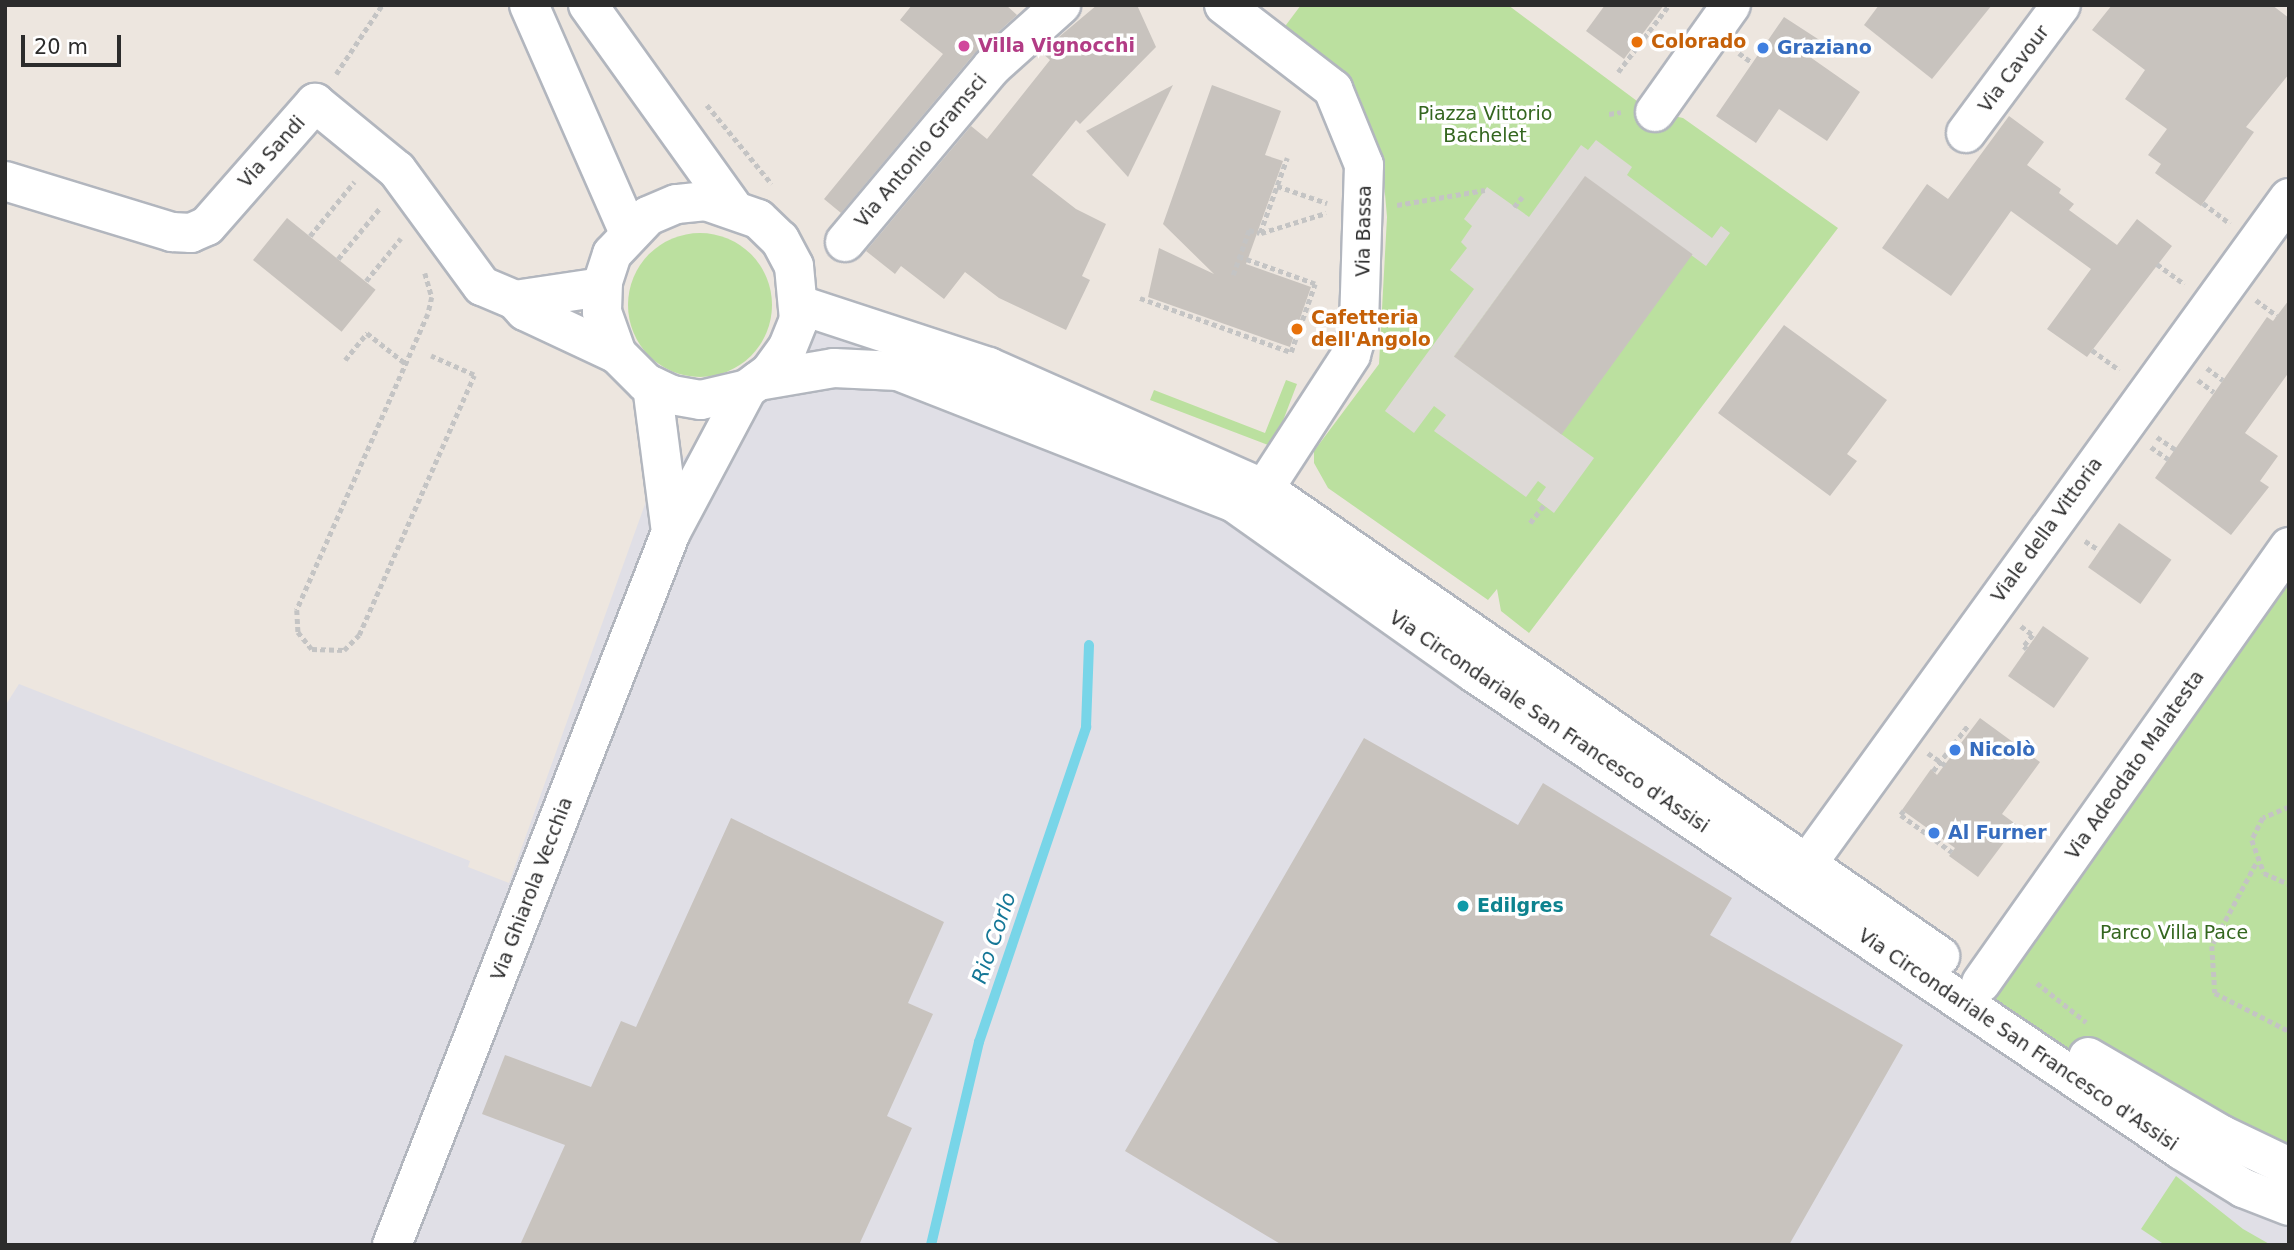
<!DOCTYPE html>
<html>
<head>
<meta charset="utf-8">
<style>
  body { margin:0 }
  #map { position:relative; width:2294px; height:1250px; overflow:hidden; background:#ede6df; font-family:"DejaVu Sans",sans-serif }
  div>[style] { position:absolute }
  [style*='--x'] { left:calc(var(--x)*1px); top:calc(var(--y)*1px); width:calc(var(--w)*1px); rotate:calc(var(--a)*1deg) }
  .industrial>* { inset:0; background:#e0dfe6 }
  .green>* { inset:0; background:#bbe09f }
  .round { border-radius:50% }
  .plaza>* { inset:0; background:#ddd9d6 }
  .stream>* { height:10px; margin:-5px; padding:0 5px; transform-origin:5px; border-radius:5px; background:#78d5e8 }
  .building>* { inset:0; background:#c8c3be; transform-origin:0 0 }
  .path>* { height:4.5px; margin-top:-2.25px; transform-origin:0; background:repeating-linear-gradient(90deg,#c4c4c4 0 5px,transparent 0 8.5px) }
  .roads { filter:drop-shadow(2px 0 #b2b6be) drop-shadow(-2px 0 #b2b6be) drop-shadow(0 2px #b2b6be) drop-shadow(0 -2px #b2b6be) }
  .minor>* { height:38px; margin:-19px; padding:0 19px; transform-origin:19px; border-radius:19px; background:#fff }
  .dots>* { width:19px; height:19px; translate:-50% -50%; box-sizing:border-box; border:4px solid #fff; border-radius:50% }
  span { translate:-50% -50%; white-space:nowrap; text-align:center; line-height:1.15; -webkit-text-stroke:7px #fff; paint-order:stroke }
  .food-label { font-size:19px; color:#c56008; font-weight:700 }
  .left { translate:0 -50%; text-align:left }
  .hotel-label { font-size:19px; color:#b23c85; font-weight:700 }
  .shop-label { font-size:19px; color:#366cbe; font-weight:700 }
  .street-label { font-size:19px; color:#2c2c2c }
  .park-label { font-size:19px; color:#34661f }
  .culture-label { font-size:19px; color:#0d838f; font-weight:700 }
  .water-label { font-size:21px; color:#157797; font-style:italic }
  .frame { position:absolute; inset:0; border:7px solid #2c2c2c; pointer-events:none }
  .scale { position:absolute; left:21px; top:35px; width:100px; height:32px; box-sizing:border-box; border:4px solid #2c2c2c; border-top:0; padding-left:9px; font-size:21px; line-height:24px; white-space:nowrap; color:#2c2c2c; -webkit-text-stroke:5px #fff; paint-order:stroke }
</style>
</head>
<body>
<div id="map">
  <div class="industrial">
    <i style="clip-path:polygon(820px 321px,909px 369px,1157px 453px,1978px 999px,2289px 1181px,2289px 1245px,5px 1245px,5px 706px,19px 684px,470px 861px,468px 867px,509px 883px,649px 493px)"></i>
  </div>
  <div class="green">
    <i style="clip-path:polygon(evenodd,1301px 5px,1508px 5px,1637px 101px,1655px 112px,1683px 118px,1838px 228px,1529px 633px,1501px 611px,1497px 589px,1488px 600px,1328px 488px,1314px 463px,1314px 451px,1379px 364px,1387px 217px,1382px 160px,1359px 96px,1347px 77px,1283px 29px,1301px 5px,1585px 177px,1691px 255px,1559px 433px,1454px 356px,1585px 177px)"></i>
    <i class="round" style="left:628px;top:233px;width:144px;height:144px"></i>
    <i style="clip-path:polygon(1286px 380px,1297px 384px,1273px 447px,1150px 400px,1154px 390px,1265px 433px)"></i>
    <i style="clip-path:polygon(2289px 557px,2289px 1181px,2154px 1113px,1983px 998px)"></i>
    <i style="clip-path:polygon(2176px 1176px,2243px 1229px,2271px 1245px,2165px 1245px,2141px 1229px)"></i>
  </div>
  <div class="plaza">
    <i style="clip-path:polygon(1596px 140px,1632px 167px,1627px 175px,1712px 238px,1721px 226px,1730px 233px,1706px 266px,1585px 177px,1454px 356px,1594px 458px,1554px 513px,1537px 500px,1546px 487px,1538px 481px,1526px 497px,1434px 431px,1446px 415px,1434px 406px,1414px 433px,1385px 411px,1474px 289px,1450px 270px,1467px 248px,1461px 242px,1472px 226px,1464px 219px,1487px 187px,1529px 217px,1581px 145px,1588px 150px)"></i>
  </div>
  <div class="stream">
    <i style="--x:931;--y:1245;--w:209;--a:-76.7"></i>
    <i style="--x:979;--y:1042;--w:333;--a:-71.2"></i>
    <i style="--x:1086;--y:727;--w:82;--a:-87.9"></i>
  </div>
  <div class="building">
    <i style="clip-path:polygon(912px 5px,1006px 5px,1017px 15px,975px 53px,841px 213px,824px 199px,943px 54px,900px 20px)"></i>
    <i style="clip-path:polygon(1097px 5px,1137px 5px,1156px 47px,1080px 124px,1076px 120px,1032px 175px,1076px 209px,1106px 224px,1082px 276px,1090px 280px,1066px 330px,999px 298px,965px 272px,944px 299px,901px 266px,895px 274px,866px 251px,971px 126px,987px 139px,1050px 60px,1041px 52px)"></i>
    <i style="clip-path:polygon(1605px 5px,1664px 5px,1624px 59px,1586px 31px)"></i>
    <i style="clip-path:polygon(1879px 5px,1992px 5px,1932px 79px,1864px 25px)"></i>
    <i style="clip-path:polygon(2112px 5px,2272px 5px,2289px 18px,2289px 74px,2246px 127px,2254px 132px,2201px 206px,2155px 173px,2161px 164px,2148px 155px,2167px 129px,2125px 99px,2145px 70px,2092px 30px)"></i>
    <i style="clip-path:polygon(1784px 17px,1821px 41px,1810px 57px,1860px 92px,1827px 141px,1779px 109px,1756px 143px,1716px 116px)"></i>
    <i style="clip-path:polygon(1173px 85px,1128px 177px,1086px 131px)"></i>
    <i style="clip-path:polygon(1212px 85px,1281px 111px,1265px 155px,1283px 161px,1246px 264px,1311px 287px,1290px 347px,1148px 297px,1159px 248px,1214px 274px,1163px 224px)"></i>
    <i style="clip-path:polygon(2009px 116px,2044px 142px,2027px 165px,2061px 189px,2059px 193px,2074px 204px,2069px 210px,2117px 245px,2137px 219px,2172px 246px,2087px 357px,2047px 329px,2091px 269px,2011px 211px,1951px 296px,1882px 248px,1927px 184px,1948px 199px)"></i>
    <i style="left:1585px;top:176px;width:133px;height:223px;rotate:36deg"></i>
    <i style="left:287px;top:218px;width:114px;height:54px;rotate:39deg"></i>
    <i style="clip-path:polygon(2289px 300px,2289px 372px,2245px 433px,2278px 456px,2260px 481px,2269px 487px,2231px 535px,2155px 478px,2267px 317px,2273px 321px)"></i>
    <i style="clip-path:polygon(1784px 325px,1887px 400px,1847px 454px,1857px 461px,1830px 496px,1718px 413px)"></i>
    <i style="left:2119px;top:523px;width:64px;height:54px;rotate:35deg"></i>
    <i style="left:2043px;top:626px;width:56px;height:61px;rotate:35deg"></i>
    <i style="clip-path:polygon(1980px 718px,2040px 762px,2002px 814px,2017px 825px,1978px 877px,1949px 856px,1955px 848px,1902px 810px,1931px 769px,1937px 775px)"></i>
    <i style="clip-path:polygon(1364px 738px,1518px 825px,1543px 783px,1732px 898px,1710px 935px,1903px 1045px,1789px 1245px,1282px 1245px,1125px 1151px)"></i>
    <i style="clip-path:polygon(731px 818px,944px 922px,908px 1003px,933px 1014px,887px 1116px,912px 1128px,859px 1245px,520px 1245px,565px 1145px,482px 1114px,505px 1055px,591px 1087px,621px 1021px,636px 1027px)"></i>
  </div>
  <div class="path">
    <i style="--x:1739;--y:53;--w:17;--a:36"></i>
    <i style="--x:1618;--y:72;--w:84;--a:-52.7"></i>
    <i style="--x:336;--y:74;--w:83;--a:-56.3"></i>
    <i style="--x:707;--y:105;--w:102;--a:50.6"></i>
    <i style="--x:1609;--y:114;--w:12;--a:-9"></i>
    <i style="--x:1277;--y:186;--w:53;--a:18.8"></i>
    <i style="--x:2203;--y:203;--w:34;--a:37"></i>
    <i style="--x:1397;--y:205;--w:89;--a:-9.7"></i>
    <i style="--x:1514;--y:207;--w:13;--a:-51"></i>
    <i style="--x:1261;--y:233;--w:68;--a:-17.1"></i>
    <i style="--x:310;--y:236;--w:70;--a:-50.8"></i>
    <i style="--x:338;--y:259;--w:65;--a:-50.6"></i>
    <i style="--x:2157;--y:264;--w:34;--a:36"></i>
    <i style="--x:425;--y:273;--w:25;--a:74"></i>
    <i style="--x:432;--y:297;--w:17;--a:103"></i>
    <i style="--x:428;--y:314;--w:324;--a:113.9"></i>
    <i style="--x:297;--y:610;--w:22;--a:87"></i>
    <i style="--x:298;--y:632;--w:22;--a:51"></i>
    <i style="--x:312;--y:649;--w:32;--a:2"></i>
    <i style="--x:344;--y:650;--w:21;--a:-45"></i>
    <i style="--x:359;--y:635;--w:284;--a:-66.1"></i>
    <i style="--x:474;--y:375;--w:47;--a:-156.2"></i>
    <i style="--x:1233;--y:275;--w:48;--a:-70.4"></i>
    <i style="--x:1249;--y:230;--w:11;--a:15"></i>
    <i style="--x:1260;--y:233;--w:80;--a:-70.2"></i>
    <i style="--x:366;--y:281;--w:55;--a:-50.9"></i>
    <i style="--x:1140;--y:298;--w:160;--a:19.7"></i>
    <i style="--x:1291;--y:352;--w:72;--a:-70.6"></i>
    <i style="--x:1315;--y:284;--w:81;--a:-160.4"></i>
    <i style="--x:2256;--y:300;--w:26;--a:37"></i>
    <i style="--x:2092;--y:350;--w:34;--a:36"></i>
    <i style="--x:345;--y:360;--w:35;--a:-51"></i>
    <i style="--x:367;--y:333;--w:48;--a:38.3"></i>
    <i style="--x:2207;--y:368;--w:20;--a:37"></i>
    <i style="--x:2198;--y:380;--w:20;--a:37"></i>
    <i style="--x:2157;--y:437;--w:22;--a:34"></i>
    <i style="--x:2151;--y:447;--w:21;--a:35"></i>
    <i style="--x:1530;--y:523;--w:23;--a:-52"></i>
    <i style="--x:2085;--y:541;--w:17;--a:33"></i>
    <i style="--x:2021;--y:626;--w:15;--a:37"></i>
    <i style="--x:2033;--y:635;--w:14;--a:129"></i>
    <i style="--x:2024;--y:646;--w:4;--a:45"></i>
    <i style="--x:1928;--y:753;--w:21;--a:35"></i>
    <i style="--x:1933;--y:771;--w:59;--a:-52.5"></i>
    <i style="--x:2289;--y:807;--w:28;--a:157"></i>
    <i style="--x:2263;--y:818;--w:25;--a:117"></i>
    <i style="--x:2252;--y:840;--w:35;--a:70"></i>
    <i style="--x:2264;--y:873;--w:27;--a:24"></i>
    <i style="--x:1904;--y:811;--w:5;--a:127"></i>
    <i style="--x:1901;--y:815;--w:63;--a:36"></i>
    <i style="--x:2256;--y:864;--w:93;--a:118.2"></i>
    <i style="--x:2212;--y:946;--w:47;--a:86.3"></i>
    <i style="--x:2215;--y:993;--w:83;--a:27.2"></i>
    <i style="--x:2037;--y:983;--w:63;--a:38.5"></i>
  </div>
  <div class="roads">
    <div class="minor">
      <i style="--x:529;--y:5;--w:247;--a:66.3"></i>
      <i style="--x:588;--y:5;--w:246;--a:54.4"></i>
      <i style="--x:1224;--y:5;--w:138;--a:37.6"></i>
      <i style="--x:1333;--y:89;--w:82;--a:67.8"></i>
      <i style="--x:1364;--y:165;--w:163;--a:91.8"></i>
      <i style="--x:1359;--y:328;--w:28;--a:107"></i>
      <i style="--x:1351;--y:355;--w:160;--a:123"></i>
      <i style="--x:1655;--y:112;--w:131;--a:-54.6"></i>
      <i style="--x:1966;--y:133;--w:159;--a:-53.4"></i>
      <i style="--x:5;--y:181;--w:175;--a:17"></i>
      <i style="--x:172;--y:232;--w:19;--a:3"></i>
      <i style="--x:191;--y:233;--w:17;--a:-24"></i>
      <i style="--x:207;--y:226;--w:164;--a:-48.7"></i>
      <i style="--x:315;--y:103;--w:106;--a:39.3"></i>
      <i style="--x:397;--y:170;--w:144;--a:53.8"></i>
      <i style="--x:482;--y:286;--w:36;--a:23"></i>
      <i style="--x:515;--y:300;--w:88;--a:-8.5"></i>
      <i style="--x:845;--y:242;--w:229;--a:-50"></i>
      <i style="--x:992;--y:67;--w:93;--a:-41.9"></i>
      <i style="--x:515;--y:300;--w:15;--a:48"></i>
      <i style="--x:525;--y:311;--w:102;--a:25.1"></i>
      <i style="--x:800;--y:305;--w:199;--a:18.2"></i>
      <i style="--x:989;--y:367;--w:301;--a:23.9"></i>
      <i style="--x:1264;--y:489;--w:822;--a:34.64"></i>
      <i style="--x:758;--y:381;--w:77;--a:-9.7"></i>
      <i style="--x:834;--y:368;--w:64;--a:2.7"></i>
      <i style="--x:898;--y:371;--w:360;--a:21.4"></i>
      <i style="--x:1233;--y:502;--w:294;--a:35.3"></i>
      <i style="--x:1473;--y:672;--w:854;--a:34.02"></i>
      <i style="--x:2181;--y:1150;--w:73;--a:31.5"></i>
      <i style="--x:2243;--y:1188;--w:49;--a:21.4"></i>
      <i style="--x:652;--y:386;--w:147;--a:82.6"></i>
      <i style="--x:1807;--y:864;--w:822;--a:-54.11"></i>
      <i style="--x:1981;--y:983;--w:534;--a:-54.76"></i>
      <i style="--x:2088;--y:1057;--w:155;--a:30.2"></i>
      <i style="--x:2222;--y:1135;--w:74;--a:25.5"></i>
      <i style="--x:392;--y:1245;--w:766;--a:-68.63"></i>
      <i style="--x:671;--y:532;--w:162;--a:-62"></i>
      <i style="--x:747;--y:389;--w:29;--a:-36"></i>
      <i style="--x:770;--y:372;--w:29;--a:-54"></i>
      <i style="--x:787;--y:349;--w:31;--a:-68"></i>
      <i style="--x:799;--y:320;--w:54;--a:-95.3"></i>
      <i style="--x:794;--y:266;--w:30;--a:-118"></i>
      <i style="--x:780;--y:240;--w:30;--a:-136"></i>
      <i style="--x:758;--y:219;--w:55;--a:-160.9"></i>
      <i style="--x:706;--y:201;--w:30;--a:174"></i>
      <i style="--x:676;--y:204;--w:30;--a:157"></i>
      <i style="--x:648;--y:216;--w:52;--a:133.5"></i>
      <i style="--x:612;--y:254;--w:29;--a:108"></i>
      <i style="--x:603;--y:282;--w:30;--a:92"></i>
      <i style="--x:602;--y:312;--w:45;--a:70.3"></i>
      <i style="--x:617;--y:354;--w:41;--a:45"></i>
      <i style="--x:646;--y:383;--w:29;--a:25"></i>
      <i style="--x:672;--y:395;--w:29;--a:10"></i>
      <i style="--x:701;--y:400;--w:47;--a:-13.4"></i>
    </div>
  </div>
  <div class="dots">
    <i style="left:1637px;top:42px;background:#e8710a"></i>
    <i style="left:964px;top:46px;background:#d1479c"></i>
    <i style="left:1763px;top:48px;background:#3f7fe0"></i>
    <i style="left:1297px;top:329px;background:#e8710a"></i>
    <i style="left:1955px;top:750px;background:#3f7fe0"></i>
    <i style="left:1934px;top:833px;background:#3f7fe0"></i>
    <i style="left:1463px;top:906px;background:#0f9aa8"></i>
  </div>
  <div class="food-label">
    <span class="left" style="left:1651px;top:42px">Colorado</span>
    <span class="left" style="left:1311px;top:329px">Cafetteria<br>dell'Angolo</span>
  </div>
  <div class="hotel-label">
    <span class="left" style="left:978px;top:46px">Villa Vignocchi</span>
  </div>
  <div class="shop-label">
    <span class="left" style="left:1777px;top:48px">Graziano</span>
    <span class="left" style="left:1969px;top:750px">Nicolò</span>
    <span class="left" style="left:1948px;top:833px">Al Furner</span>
  </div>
  <div class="street-label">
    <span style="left:2014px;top:69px;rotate:-53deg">Via Cavour</span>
    <span style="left:921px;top:151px;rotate:-50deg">Via Antonio Gramsci</span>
    <span style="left:272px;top:152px;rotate:-48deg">Via Sandi</span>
    <span style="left:1364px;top:231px;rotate:-89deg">Via Bassa</span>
    <span style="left:2047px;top:530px;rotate:-54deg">Viale della Vittoria</span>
    <span style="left:1549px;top:722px;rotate:34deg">Via Circondariale San Francesco d'Assisi</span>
    <span style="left:2135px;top:765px;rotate:-55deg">Via Adeodato Malatesta</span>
    <span style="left:532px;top:889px;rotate:-69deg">Via Ghiarola Vecchia</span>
    <span style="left:2018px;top:1040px;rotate:34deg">Via Circondariale San Francesco d'Assisi</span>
  </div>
  <div class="park-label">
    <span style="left:1485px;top:125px">Piazza Vittorio<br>Bachelet</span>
    <span style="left:2174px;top:933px">Parco Villa Pace</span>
  </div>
  <div class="culture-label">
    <span class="left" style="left:1477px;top:906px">Edilgres</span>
  </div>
  <div class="water-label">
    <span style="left:994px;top:938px;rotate:-71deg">Rio Corlo</span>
  </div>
  <div class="frame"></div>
  <div class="scale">20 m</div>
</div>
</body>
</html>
